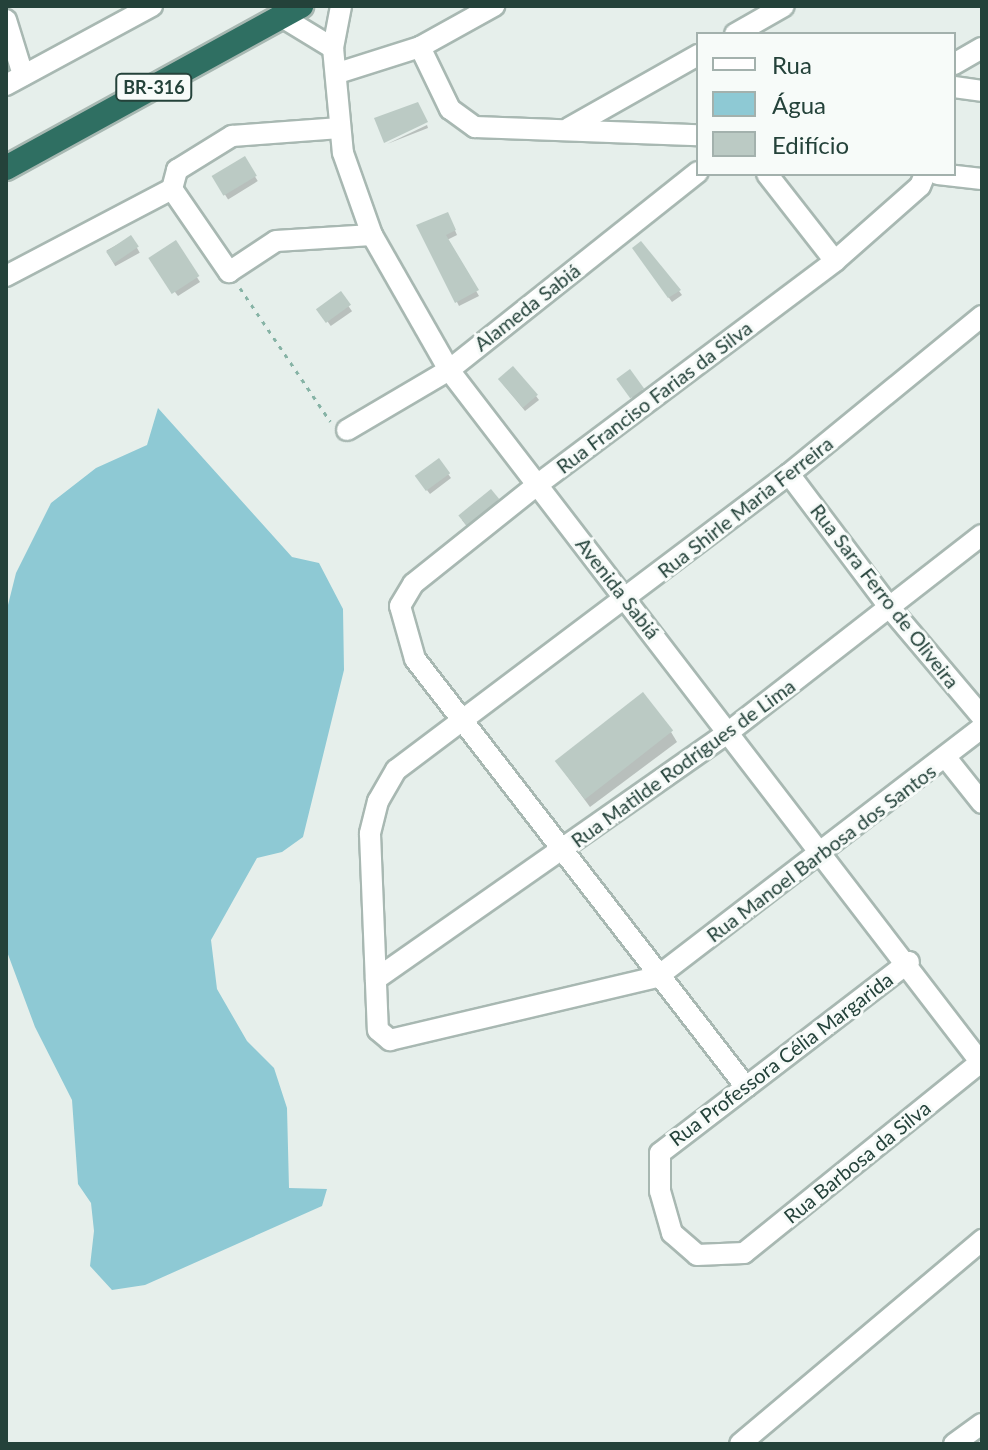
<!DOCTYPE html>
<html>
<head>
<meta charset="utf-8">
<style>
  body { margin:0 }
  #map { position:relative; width:988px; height:1450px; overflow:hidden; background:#e6efeb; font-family:Lato,sans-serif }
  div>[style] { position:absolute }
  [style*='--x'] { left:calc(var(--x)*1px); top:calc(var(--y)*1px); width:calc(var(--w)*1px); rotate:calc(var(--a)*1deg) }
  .water>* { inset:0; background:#8ec9d4 }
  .shadow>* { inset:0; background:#0003; transform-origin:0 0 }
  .building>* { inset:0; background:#bbcac4; transform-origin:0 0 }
  .path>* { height:3px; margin-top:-1.5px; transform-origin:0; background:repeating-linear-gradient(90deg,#86b3a5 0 4px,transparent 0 10px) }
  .roads { filter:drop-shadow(2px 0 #a8b8b2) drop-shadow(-2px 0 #a8b8b2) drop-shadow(0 2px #a8b8b2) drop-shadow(0 -2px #a8b8b2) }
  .minor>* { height:20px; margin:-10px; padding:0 10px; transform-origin:10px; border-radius:10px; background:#fff }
  .highway>* { height:24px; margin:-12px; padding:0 12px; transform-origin:12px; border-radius:12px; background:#2f6f62 }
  span { translate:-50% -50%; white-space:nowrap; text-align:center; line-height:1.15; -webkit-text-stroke:6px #f7fbf9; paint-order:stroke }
  .shield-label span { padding:2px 6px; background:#f7fbf9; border:2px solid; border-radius:6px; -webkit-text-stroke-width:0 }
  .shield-label { font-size:18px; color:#24423a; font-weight:700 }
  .street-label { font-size:20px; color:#24423a }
  .frame { position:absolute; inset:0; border:8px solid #24423a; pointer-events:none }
  .legend { position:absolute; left:696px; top:32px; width:260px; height:144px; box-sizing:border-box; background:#f7fbf9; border:2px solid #a3b1ad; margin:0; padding:10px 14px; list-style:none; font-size:24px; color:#24423a }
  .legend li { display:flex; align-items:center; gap:16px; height:40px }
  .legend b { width:40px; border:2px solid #a3b1ad }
</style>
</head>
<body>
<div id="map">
  <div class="water">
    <i style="clip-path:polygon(158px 408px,292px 557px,319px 563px,343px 609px,344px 670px,303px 837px,282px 852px,257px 858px,211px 940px,217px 989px,247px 1041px,274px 1068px,287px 1108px,289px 1188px,327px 1189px,322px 1206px,145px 1285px,112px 1290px,90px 1266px,94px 1231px,91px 1203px,78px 1184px,72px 1100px,35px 1027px,6px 949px,6px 613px,16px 573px,51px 503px,96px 468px,147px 445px)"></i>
  </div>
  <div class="shadow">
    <i style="clip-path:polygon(427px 125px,428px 128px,387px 144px)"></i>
    <i style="left:244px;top:159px;width:26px;height:35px;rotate:58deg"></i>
    <i style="clip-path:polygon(450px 219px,457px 235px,447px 240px,479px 296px,459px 306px,419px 226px)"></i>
    <i style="left:131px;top:237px;width:18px;height:28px;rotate:61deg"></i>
    <i style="clip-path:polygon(175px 243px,200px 282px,178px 296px,153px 263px)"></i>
    <i style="clip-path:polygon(637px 253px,679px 291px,682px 295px,672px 302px)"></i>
    <i style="left:340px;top:294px;width:21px;height:26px;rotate:55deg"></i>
    <i style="clip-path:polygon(629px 372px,645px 394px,635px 401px,622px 385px)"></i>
    <i style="clip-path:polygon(502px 383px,536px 396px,539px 400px,525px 411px)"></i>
    <i style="clip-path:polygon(448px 474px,451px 478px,430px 494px,420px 481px)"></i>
    <i style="clip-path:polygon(497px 500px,500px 504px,469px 529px,462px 520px)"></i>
    <i style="clip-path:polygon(671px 732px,677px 742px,590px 807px,562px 769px)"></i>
  </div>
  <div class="building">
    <i style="clip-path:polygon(418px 102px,428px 122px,384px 143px,374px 118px)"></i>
    <i style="left:245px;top:156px;width:23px;height:39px;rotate:59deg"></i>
    <i style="clip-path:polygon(448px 212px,456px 230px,446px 235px,479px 290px,455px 303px,416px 225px)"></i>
    <i style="left:131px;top:235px;width:14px;height:30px;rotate:56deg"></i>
    <i style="left:176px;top:240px;width:43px;height:33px;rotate:57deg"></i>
    <i style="clip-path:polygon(641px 241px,681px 290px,668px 298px,632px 248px)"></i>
    <i style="left:341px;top:291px;width:17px;height:31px;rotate:54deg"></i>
    <i style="left:513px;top:366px;width:38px;height:20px;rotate:49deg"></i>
    <i style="left:630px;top:369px;width:24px;height:17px;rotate:54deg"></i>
    <i style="left:439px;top:458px;width:19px;height:30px;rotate:54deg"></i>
    <i style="left:491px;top:489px;width:13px;height:42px;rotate:51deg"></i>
    <i style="left:643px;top:692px;width:49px;height:112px;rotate:52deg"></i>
  </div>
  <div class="path">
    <i style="--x:240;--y:288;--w:161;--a:55.9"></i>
  </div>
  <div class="roads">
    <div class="minor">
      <i style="--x:282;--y:17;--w:60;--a:31.3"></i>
      <i style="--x:333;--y:48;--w:105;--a:84.6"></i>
      <i style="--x:343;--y:153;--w:87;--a:70.5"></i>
      <i style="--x:372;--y:235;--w:155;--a:60.3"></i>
      <i style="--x:449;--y:370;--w:875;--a:52.48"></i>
      <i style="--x:6;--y:20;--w:58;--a:72.8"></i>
      <i style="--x:735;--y:34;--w:56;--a:-29.7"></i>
      <i style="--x:420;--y:47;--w:69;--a:64.2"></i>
      <i style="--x:450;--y:109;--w:31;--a:36"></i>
      <i style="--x:475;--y:127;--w:223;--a:2.1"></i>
      <i style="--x:333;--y:48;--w:43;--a:-79.2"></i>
      <i style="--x:954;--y:64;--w:32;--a:-30"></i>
      <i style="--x:338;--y:73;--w:86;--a:-17.6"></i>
      <i style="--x:420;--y:47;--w:85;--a:-29"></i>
      <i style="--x:6;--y:85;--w:166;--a:-28.4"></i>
      <i style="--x:954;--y:87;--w:28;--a:8"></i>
      <i style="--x:569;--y:128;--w:148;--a:-29.5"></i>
      <i style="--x:767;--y:174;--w:110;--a:52"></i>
      <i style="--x:938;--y:174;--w:44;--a:6.5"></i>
      <i style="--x:172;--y:189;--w:101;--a:55.5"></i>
      <i style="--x:229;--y:272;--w:56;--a:-33.4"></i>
      <i style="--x:276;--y:241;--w:96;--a:-3.6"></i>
      <i style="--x:172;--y:189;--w:20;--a:-75"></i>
      <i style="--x:177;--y:170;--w:65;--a:-31.7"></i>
      <i style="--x:232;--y:136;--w:108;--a:-4.2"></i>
      <i style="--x:6;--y:276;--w:187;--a:-27.7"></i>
      <i style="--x:982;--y:316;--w:249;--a:140.7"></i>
      <i style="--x:789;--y:474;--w:492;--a:143"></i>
      <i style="--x:396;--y:770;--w:36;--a:120"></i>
      <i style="--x:378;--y:801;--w:34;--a:104"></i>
      <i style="--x:370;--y:834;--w:196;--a:87.7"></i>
      <i style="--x:378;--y:1030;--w:16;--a:40"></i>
      <i style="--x:390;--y:1040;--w:274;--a:-13.3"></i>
      <i style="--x:657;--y:977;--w:409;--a:-37.5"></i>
      <i style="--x:347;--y:430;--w:118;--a:-30.5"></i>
      <i style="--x:449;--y:370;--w:318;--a:-38.5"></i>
      <i style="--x:789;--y:474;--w:168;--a:53"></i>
      <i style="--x:890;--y:608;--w:143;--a:49.8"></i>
      <i style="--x:947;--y:759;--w:56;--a:51.5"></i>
      <i style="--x:909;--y:962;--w:314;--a:142.5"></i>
      <i style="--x:660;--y:1153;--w:38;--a:90"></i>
      <i style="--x:660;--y:1191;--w:44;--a:74.1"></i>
      <i style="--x:672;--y:1233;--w:33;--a:41"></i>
      <i style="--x:697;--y:1255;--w:47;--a:-2.4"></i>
      <i style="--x:744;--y:1253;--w:304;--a:-38.9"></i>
      <i style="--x:376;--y:979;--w:432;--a:-35"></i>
      <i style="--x:730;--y:731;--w:319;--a:-37.9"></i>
      <i style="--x:746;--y:1087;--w:541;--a:-127.72"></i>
      <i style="--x:415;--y:659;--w:55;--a:-105.8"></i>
      <i style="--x:400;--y:606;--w:26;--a:-59"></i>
      <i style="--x:413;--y:584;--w:159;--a:-38.6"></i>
      <i style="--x:537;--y:485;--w:373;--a:-36.9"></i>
      <i style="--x:835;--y:261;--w:113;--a:-41.4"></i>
      <i style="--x:920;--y:186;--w:13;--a:-67"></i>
      <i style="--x:740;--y:1444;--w:317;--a:-40.1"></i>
      <i style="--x:954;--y:1444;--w:34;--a:-36"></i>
    </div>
    <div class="highway">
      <i style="--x:6;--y:168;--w:337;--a:-28.8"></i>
    </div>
  </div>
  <div class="shield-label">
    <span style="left:154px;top:87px">BR-316</span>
  </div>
  <div class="street-label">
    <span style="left:527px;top:307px;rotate:-38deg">Alameda Sabiá</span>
    <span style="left:654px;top:397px;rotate:-37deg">Rua Franciso Farias da Silva</span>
    <span style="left:745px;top:507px;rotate:-38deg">Rua Shirle Maria Ferreira</span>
    <span style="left:618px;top:588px;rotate:52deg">Avenida Sabiá</span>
    <span style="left:885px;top:596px;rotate:52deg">Rua Sara Ferro de Oliveira</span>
    <span style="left:683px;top:763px;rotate:-36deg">Rua Matilde Rodrigues de Lima</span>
    <span style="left:821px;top:853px;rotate:-37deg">Rua Manoel Barbosa dos Santos</span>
    <span style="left:781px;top:1059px;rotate:-37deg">Rua Professora Célia Margarida</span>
    <span style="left:857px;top:1162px;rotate:-39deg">Rua Barbosa da Silva</span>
  </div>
  <div class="frame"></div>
  <ul class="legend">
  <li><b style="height:10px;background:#fff"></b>Rua</li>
  <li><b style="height:22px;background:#8ec9d4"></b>Água</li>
  <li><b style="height:22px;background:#bbcac4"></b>Edifício</li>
  </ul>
</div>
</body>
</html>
